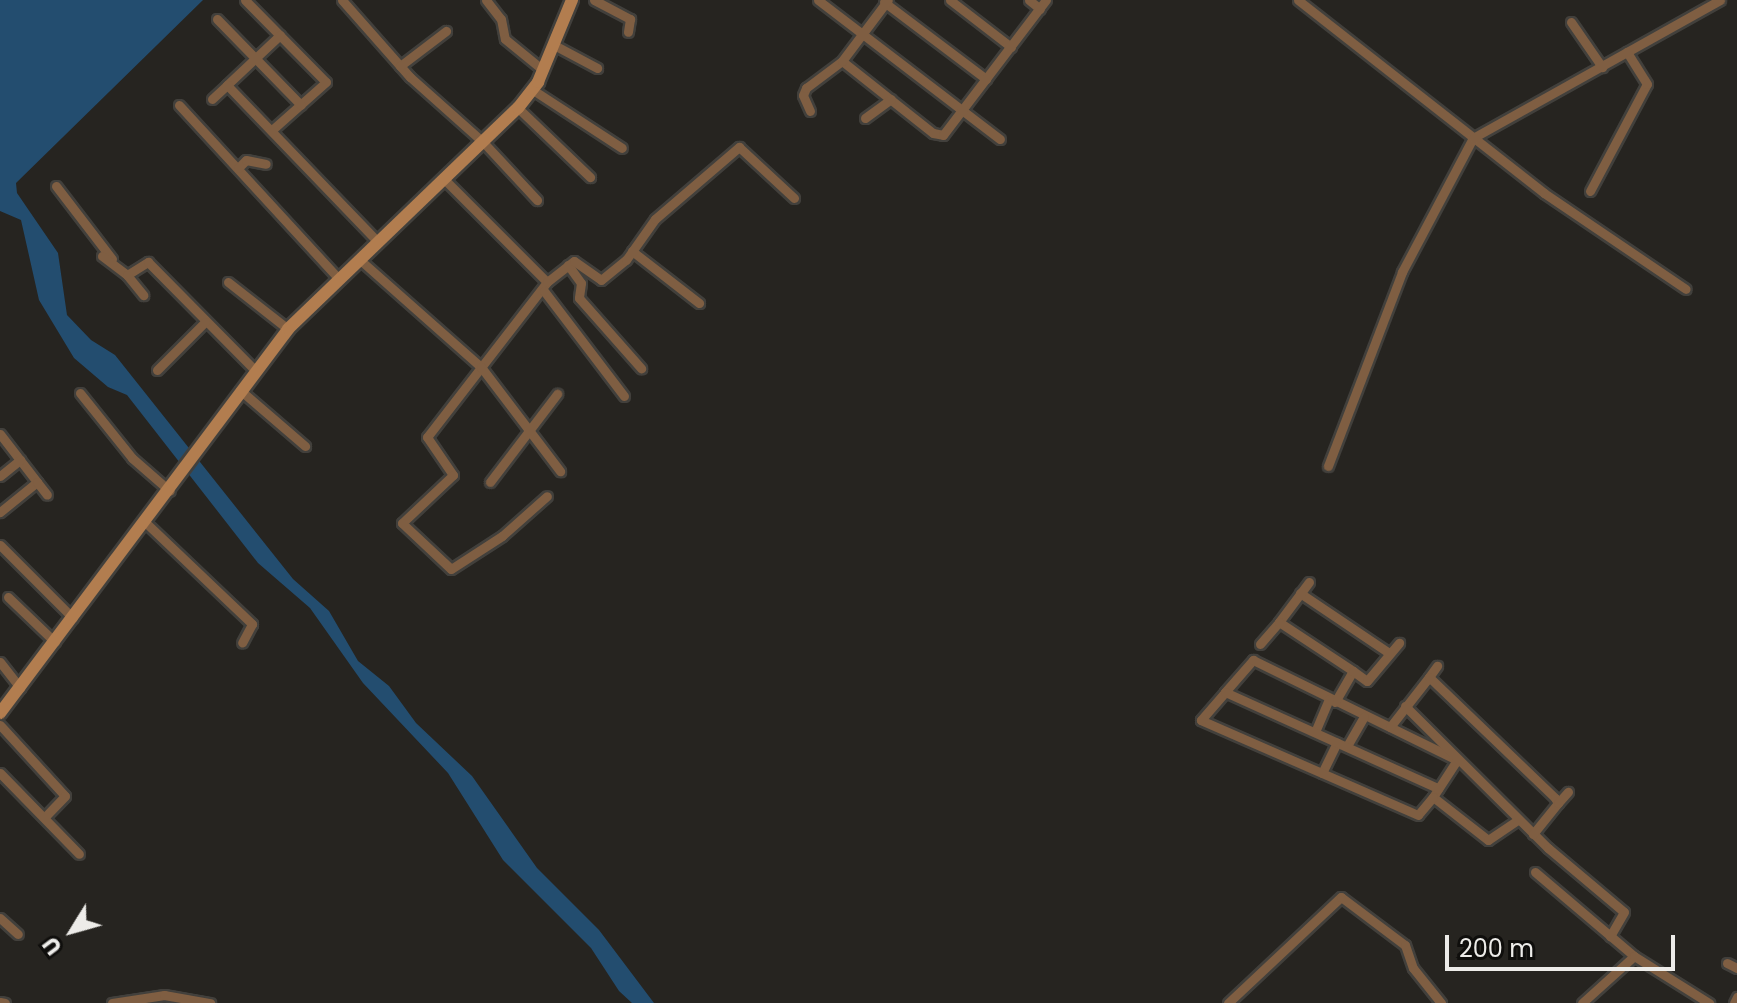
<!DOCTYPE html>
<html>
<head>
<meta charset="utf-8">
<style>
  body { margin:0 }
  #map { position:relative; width:1737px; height:1003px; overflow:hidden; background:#262420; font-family:Poppins,sans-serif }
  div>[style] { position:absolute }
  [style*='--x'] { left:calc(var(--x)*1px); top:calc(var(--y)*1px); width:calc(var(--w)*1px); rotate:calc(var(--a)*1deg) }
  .water>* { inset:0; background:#234d6f }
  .roads { filter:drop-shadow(2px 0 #42403c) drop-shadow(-2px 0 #42403c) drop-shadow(0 2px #42403c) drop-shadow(0 -2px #42403c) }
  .street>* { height:9px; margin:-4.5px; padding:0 4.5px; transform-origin:4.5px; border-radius:4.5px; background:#7f5e42 }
  .secondary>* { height:12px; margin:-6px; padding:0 6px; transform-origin:6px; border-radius:6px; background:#b27d4f }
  span { translate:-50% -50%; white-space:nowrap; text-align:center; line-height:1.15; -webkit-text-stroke:7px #0f0e0c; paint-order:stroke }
  .north { position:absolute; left:32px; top:891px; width:80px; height:80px; -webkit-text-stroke:6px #0f0e0c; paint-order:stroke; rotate:233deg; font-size:22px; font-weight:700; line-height:32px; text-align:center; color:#edece9 }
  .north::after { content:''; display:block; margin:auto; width:28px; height:36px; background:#edece9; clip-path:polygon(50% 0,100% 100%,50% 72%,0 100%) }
  .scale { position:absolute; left:1445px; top:935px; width:230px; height:36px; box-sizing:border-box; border:4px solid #edece9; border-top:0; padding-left:10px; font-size:24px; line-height:28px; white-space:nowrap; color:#edece9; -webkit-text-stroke:6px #0f0e0c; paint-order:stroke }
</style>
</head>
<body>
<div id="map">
  <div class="water">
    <i style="clip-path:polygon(0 0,203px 0,16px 183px,17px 193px,58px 253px,67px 315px,91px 340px,115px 355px,293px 579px,329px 611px,358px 661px,389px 686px,416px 723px,472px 776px,537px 868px,599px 930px,654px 1003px,632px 1003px,619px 991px,591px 948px,503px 860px,448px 773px,363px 683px,310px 608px,258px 563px,127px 395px,108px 387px,74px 358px,39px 300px,21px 220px,0 211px)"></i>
  </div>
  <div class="roads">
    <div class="street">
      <i style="--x:245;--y:0;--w:115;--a:45.4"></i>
      <i style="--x:326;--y:82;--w:71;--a:138.4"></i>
      <i style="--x:342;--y:0;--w:103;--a:48.6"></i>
      <i style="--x:410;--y:77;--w:99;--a:41.7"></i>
      <i style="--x:484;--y:143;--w:78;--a:47.1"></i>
      <i style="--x:486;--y:0;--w:24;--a:52"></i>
      <i style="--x:501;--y:19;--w:20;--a:79"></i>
      <i style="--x:505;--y:39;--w:49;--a:39.2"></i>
      <i style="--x:594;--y:0;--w:41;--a:27.8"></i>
      <i style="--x:630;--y:19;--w:13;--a:99"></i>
      <i style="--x:818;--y:0;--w:229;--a:37.4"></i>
      <i style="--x:950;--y:0;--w:77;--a:37.6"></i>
      <i style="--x:1029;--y:0;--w:14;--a:39"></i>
      <i style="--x:1298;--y:0;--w:313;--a:38.1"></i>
      <i style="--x:1544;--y:193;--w:171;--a:34.1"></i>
      <i style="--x:884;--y:2;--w:128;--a:37"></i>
      <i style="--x:217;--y:19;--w:120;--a:45.7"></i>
      <i style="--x:1571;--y:22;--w:55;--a:55.4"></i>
      <i style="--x:280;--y:35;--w:73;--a:136.7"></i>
      <i style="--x:227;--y:85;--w:218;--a:46.1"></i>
      <i style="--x:554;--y:45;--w:49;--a:28.1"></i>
      <i style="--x:842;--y:61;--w:116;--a:38.4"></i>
      <i style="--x:933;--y:133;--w:10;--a:11"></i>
      <i style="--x:943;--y:135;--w:170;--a:-52.7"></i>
      <i style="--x:400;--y:66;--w:58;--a:-37.3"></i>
      <i style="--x:533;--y:90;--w:106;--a:33.1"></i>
      <i style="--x:212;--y:99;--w:21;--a:-43"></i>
      <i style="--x:179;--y:105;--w:235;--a:47.4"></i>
      <i style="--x:518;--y:108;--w:100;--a:43.8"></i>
      <i style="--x:810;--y:111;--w:17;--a:-114"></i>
      <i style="--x:803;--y:95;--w:8;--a:-67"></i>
      <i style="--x:806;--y:88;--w:45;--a:-36.9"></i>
      <i style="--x:842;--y:61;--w:76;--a:-53"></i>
      <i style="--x:865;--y:118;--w:32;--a:-36"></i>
      <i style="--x:238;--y:168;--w:11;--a:-45"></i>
      <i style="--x:246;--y:160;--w:20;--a:11"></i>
      <i style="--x:446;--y:181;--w:143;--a:45"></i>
      <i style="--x:547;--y:282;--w:196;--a:127.7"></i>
      <i style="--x:427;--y:437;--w:46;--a:55.6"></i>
      <i style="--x:453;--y:475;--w:70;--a:136.7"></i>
      <i style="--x:402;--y:523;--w:67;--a:43.2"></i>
      <i style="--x:451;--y:569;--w:61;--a:-32.9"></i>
      <i style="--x:502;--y:536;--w:60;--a:-41.6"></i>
      <i style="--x:56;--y:186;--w:92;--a:52.5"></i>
      <i style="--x:1590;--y:191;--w:121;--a:-62"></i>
      <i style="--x:1647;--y:84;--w:38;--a:-122"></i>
      <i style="--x:632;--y:251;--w:85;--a:37.8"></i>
      <i style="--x:102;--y:256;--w:31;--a:37"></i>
      <i style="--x:127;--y:275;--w:25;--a:-32"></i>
      <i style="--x:148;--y:262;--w:152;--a:45.3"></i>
      <i style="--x:359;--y:259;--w:163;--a:41.5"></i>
      <i style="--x:481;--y:367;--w:131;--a:52.8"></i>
      <i style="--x:568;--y:265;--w:22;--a:54"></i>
      <i style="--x:581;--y:283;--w:15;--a:98"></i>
      <i style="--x:579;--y:298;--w:94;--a:48.5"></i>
      <i style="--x:127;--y:275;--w:26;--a:51"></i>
      <i style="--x:228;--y:282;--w:76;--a:38.1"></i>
      <i style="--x:547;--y:282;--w:34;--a:-38"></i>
      <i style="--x:574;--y:261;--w:33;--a:35"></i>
      <i style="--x:601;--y:280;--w:32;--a:-39"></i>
      <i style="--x:626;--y:260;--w:50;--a:-54.7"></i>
      <i style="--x:655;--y:219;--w:111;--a:-40.6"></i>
      <i style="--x:739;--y:147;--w:75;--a:42.8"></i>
      <i style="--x:544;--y:291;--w:132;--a:52.7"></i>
      <i style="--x:157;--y:370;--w:68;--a:-45"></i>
      <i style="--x:240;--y:390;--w:86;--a:40.7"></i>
      <i style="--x:80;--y:393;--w:83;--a:51.3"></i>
      <i style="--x:132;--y:458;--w:50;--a:41"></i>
      <i style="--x:0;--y:434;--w:61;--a:52.4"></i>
      <i style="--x:37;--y:482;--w:48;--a:141"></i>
      <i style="--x:1328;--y:466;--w:208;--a:-69.1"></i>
      <i style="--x:1402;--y:272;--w:152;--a:-62.1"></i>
      <i style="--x:1473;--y:138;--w:283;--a:-29.2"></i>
      <i style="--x:0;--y:476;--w:26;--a:-39"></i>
      <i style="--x:37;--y:482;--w:16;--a:52"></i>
      <i style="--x:490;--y:482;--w:111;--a:-52.7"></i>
      <i style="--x:145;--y:522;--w:148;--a:43.6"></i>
      <i style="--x:252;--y:624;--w:21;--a:118"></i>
      <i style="--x:0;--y:545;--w:103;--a:45"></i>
      <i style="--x:1300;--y:593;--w:107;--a:34"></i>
      <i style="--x:8;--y:597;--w:65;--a:43.8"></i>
      <i style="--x:1279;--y:622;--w:50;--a:-53.1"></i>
      <i style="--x:1260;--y:644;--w:29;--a:-49"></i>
      <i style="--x:1279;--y:622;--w:89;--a:33.5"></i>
      <i style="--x:0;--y:662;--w:33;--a:52"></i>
      <i style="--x:1429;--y:677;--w:14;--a:-54"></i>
      <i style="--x:1225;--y:692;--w:43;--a:-48.8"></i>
      <i style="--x:1253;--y:660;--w:227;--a:26.1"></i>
      <i style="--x:1457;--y:760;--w:44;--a:123"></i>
      <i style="--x:1433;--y:797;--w:70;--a:38"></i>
      <i style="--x:1488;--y:840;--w:36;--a:-34"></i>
      <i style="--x:1335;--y:702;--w:36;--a:-60"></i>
      <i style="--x:1353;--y:671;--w:17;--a:36"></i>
      <i style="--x:1367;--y:681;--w:50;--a:-49.9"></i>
      <i style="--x:1405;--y:706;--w:202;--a:44.8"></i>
      <i style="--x:1548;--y:848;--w:99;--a:40.1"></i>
      <i style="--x:1624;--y:912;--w:28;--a:120"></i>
      <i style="--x:0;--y:725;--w:96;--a:47.5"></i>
      <i style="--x:65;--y:796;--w:30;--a:134"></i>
      <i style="--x:1390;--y:727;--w:63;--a:-52"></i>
      <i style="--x:1429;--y:677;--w:175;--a:43.8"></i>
      <i style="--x:1555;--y:798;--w:6;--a:59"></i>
      <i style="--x:1558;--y:803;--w:40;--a:129"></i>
      <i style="--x:1315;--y:732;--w:36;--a:-67"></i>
      <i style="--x:1347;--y:746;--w:34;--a:-60"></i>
      <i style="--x:0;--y:773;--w:113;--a:45.7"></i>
      <i style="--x:1322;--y:773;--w:34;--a:-64"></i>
      <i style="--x:1433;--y:797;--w:23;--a:130"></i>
      <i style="--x:1418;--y:815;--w:237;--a:-156.4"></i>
      <i style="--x:1201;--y:720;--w:37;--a:-49"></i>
      <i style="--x:1225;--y:692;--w:234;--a:24.3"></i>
      <i style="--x:1558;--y:803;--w:15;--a:-48"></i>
      <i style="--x:1535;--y:872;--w:130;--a:40.3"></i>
      <i style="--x:0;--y:918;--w:24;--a:42"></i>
      <i style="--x:1727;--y:963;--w:11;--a:27"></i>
      <i style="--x:0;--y:1002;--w:5;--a:11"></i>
      <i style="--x:112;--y:1003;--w:53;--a:-8.7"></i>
      <i style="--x:164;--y:995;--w:47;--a:9.9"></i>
      <i style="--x:1228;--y:1003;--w:155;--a:-43.2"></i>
      <i style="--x:1341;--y:897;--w:80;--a:36.9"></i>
      <i style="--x:1405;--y:945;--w:24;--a:71"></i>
      <i style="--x:1413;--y:968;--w:45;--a:51.3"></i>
      <i style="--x:1582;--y:1003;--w:70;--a:-42.1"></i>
      <i style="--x:1634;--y:956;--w:89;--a:32.1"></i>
      <i style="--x:1734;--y:1003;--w:7;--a:-63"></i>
    </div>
    <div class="secondary">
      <i style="--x:0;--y:713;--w:480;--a:-53.1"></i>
      <i style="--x:288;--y:329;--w:319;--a:-43.9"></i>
      <i style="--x:518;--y:108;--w:33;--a:-52"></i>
      <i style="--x:538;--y:82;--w:89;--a:-67.5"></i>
    </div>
  </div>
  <div class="north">U</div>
  <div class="scale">200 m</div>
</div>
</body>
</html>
